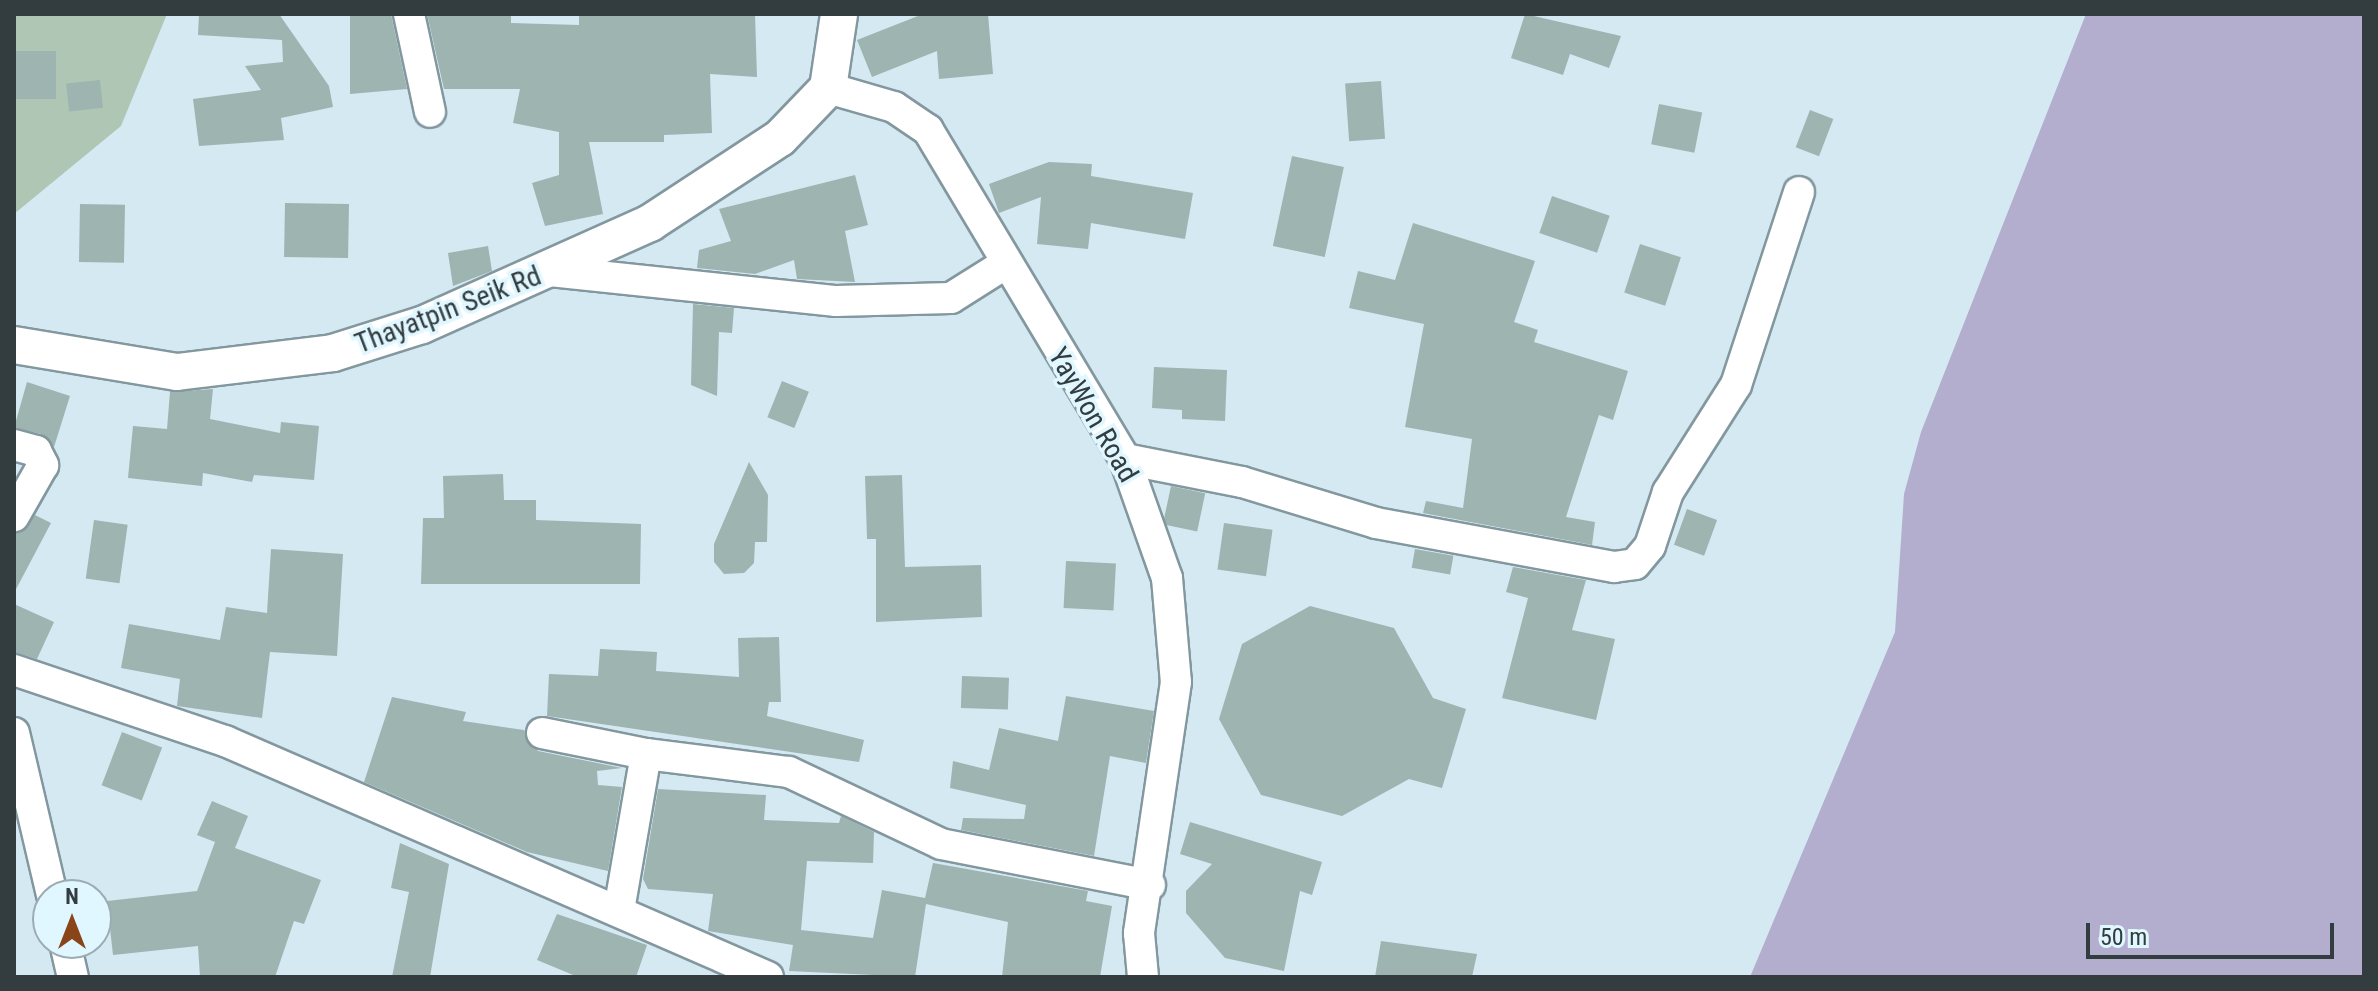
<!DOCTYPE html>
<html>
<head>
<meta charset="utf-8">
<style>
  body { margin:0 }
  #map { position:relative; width:2378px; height:991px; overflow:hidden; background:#d4e9f2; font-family:"Roboto Condensed",sans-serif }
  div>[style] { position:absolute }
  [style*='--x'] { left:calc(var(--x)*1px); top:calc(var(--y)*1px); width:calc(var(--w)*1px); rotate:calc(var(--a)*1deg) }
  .green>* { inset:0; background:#afc6b5 }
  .water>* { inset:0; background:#b3aece }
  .building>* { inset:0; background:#9db4b1; transform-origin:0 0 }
  .roads { filter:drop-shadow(2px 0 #83979f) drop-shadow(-2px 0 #83979f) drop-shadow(0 2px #83979f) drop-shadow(0 -2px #83979f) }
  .minor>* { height:30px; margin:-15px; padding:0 15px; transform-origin:15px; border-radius:15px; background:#fff }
  .tertiary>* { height:36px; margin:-18px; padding:0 18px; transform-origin:18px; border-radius:18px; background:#fff }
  span { translate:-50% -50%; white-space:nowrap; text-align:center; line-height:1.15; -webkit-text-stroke:7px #e1f7ff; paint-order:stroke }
  .street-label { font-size:28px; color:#333c3f }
  .frame { position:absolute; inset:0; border:16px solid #333c3f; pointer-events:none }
  .north { position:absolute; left:32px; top:879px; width:80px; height:80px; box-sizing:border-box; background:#e1f7ff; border:2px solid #9bacb2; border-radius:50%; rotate:0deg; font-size:22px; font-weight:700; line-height:32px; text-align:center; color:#333c3f }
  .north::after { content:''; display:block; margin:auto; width:28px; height:36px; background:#894517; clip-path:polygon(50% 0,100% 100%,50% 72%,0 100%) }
  .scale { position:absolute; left:2086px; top:923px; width:248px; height:36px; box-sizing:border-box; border:4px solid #333c3f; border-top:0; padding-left:10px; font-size:24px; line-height:28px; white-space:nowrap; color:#333c3f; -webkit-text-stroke:6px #e1f7ff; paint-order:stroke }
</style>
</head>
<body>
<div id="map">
  <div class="green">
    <i style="clip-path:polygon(14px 14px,167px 14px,121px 126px,14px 214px)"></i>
  </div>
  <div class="water">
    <i style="clip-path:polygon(2086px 14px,2364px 14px,2364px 977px,1750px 977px,1895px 632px,1904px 494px,1921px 432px)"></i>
  </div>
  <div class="building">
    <i style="clip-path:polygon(199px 14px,279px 14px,329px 86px,333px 107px,281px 118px,284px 140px,199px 146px,193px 99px,261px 90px,245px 66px,283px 62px,282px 40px,198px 35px)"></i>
    <i style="clip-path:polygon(350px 14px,391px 14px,407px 89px,350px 94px)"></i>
    <i style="clip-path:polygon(427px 14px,511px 14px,511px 23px,579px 25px,579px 14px,755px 14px,757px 77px,710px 74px,712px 133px,664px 135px,664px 142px,589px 142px,603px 214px,545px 226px,532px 183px,559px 175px,559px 132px,513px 123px,520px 89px,444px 89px)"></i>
    <i style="clip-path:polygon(923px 14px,988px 14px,993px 74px,939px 79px,937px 51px,872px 77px,857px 40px)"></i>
    <i style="clip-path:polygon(1525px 14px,1621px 36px,1609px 68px,1570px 54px,1563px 75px,1511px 58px)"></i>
    <i style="left:14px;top:51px;width:42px;height:48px"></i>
    <i style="left:100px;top:80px;width:28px;height:34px;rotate:84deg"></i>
    <i style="left:1381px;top:81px;width:58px;height:36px;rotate:86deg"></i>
    <i style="left:1659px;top:104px;width:44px;height:41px;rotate:11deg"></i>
    <i style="left:1810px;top:110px;width:25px;height:40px;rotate:21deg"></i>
    <i style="left:1292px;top:156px;width:53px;height:92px;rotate:12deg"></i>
    <i style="clip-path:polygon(1049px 162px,1092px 164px,1091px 176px,1193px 193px,1185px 239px,1091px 223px,1088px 249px,1037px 244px,1041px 197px,999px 213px,989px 184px)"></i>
    <i style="clip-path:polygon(855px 175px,868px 225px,845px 231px,855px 282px,797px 279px,794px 260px,755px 274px,697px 268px,699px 250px,731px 241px,719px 209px)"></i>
    <i style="left:1552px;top:196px;width:61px;height:39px;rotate:19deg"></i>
    <i style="left:285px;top:203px;width:64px;height:54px;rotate:1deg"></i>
    <i style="left:80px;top:204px;width:45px;height:58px;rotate:1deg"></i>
    <i style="clip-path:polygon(1413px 223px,1535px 261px,1514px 322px,1538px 330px,1534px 342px,1628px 371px,1613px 420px,1599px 415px,1566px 517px,1595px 522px,1592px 545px,1423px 513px,1426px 501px,1463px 508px,1472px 439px,1405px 427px,1424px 324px,1349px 308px,1358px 271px,1395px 280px)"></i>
    <i style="left:1640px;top:244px;width:43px;height:51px;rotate:18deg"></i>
    <i style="clip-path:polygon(488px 246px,492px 271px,453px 286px,448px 253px)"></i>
    <i style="clip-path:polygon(693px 304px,734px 308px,732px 333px,719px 332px,717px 396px,691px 385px)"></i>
    <i style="clip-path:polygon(1154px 367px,1227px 370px,1225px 421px,1182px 419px,1182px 410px,1152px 408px)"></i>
    <i style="left:782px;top:381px;width:29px;height:39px;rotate:22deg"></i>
    <i style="clip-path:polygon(27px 382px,70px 396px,54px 447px,41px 434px,14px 428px)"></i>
    <i style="clip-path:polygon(213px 389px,210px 419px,280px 433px,281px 422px,319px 426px,314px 480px,254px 475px,252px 482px,203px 473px,202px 486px,128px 478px,133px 426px,167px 429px,170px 392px)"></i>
    <i style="clip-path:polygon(749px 462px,768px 495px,767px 542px,755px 542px,754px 563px,744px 573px,724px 574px,714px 562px,714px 544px)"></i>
    <i style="clip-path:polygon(503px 474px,504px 500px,536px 500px,536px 520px,641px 524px,640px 584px,421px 584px,423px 518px,444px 518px,443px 476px)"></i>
    <i style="clip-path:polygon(902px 475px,905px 567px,981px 565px,982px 617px,876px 622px,876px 539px,867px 539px,865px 476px)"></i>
    <i style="left:1171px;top:486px;width:35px;height:39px;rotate:12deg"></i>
    <i style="left:1687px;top:509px;width:32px;height:38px;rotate:20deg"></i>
    <i style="clip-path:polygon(35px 515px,51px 523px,14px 593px,14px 534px)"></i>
    <i style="left:94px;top:520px;width:34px;height:59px;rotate:8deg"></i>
    <i style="left:1224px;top:523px;width:49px;height:47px;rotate:8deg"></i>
    <i style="clip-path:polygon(271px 549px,343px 554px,337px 656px,270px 652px,262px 718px,177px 706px,180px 679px,121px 668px,129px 624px,220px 640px,226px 607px,267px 613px)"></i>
    <i style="left:1415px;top:549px;width:39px;height:19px;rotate:10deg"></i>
    <i style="left:1066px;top:561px;width:50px;height:47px;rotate:3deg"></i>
    <i style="clip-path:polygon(1513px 567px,1586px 580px,1572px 630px,1615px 639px,1596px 720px,1502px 698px,1528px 598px,1506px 592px)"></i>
    <i style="clip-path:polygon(14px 604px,54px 622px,37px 659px,14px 652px)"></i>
    <i style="clip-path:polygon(1310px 606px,1394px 628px,1433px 698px,1466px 709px,1442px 788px,1409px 779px,1342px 816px,1261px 795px,1219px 719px,1242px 644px)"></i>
    <i style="clip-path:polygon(779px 637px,781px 702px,769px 702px,767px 716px,864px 740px,859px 762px,547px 716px,549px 674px,598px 676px,600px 649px,657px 652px,656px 671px,739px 677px,738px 638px)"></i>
    <i style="left:962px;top:676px;width:47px;height:32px;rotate:2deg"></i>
    <i style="clip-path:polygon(1066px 696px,1154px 711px,1146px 763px,1110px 756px,1094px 856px,961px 830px,963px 818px,1024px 819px,1026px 805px,950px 788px,953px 761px,989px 770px,999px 728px,1058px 741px)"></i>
    <i style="clip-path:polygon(392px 697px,466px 712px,463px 721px,524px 730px,538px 751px,622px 768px,597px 771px,598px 785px,622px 787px,608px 871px,527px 852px,364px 782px)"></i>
    <i style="left:122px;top:732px;width:43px;height:57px;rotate:21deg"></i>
    <i style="clip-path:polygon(658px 789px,766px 795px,764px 820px,839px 823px,841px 816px,874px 832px,873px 863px,807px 861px,801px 930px,873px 938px,882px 890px,925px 898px,933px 863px,1088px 891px,1086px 901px,1112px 906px,1100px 977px,1002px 977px,1008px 922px,926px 904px,915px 977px,789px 971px,793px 945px,708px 931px,713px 894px,648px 889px,643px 879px)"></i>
    <i style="clip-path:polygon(212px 801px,248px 816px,235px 848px,321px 880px,304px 924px,294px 921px,275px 977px,200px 977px,198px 946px,113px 955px,107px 901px,197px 891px,215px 842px,197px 835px)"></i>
    <i style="clip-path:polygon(1190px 822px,1322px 862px,1312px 895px,1300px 891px,1284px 971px,1225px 958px,1186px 913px,1186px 891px,1212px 864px,1180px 854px)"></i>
    <i style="clip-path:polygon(400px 843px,449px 864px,430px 977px,392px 977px,409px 892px,391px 888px)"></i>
    <i style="clip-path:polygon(557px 914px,647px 945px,636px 977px,578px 977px,537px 960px)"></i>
    <i style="clip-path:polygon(1381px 941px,1477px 954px,1472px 977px,1375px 977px)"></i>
  </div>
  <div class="roads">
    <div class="minor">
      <i style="--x:409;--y:14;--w:100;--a:77.9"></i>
      <i style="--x:828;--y:88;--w:69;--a:16.1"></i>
      <i style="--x:894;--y:107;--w:41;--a:34.1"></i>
      <i style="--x:928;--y:130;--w:383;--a:59.1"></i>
      <i style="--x:1125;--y:459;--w:126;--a:70.6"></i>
      <i style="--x:1167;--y:578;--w:104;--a:85.1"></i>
      <i style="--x:1176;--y:682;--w:254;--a:98.4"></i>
      <i style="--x:1139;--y:933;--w:44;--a:84.8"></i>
      <i style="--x:550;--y:271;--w:288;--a:6"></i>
      <i style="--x:836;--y:301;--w:115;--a:-1.5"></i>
      <i style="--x:951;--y:298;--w:64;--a:-32.2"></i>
      <i style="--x:14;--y:445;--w:23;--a:15"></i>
      <i style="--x:36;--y:451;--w:16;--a:63"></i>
      <i style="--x:43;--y:465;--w:59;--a:119.6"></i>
      <i style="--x:1125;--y:459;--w:119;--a:11.1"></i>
      <i style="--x:1242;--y:482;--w:140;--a:17"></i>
      <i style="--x:1376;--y:523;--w:242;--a:10.5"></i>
      <i style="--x:1614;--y:567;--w:21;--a:-8"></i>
      <i style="--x:1635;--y:564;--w:23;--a:-50"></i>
      <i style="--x:1650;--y:546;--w:57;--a:-71.6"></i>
      <i style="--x:1668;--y:492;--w:127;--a:-57.6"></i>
      <i style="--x:1736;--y:385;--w:203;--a:-71.9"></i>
      <i style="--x:14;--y:670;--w:223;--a:18.6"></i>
      <i style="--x:225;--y:741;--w:592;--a:23.49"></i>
      <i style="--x:14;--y:733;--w:166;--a:76.8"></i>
      <i style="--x:542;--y:733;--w:106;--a:11.4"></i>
      <i style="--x:646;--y:754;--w:159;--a:99.8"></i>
      <i style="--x:646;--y:754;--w:144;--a:7.2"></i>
      <i style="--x:789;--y:772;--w:168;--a:25.3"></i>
      <i style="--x:941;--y:844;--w:213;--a:11.1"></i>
      <i style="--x:65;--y:943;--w:35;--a:77"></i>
    </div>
    <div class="tertiary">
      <i style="--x:14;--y:345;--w:165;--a:9.4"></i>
      <i style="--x:177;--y:372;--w:157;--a:-6.9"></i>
      <i style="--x:333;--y:353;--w:93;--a:-17.5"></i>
      <i style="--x:422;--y:325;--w:250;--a:-24.1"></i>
      <i style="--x:650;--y:223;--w:155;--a:-33.2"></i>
      <i style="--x:780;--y:138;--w:69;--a:-46.2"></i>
      <i style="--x:828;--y:88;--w:75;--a:-81.5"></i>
    </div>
  </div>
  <div class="street-label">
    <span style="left:448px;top:310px;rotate:-21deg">Thayatpin Seik Rd</span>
    <span style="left:1093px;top:415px;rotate:60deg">YayWon Road</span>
  </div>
  <div class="frame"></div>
  <div class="north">N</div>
  <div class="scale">50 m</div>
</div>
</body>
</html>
